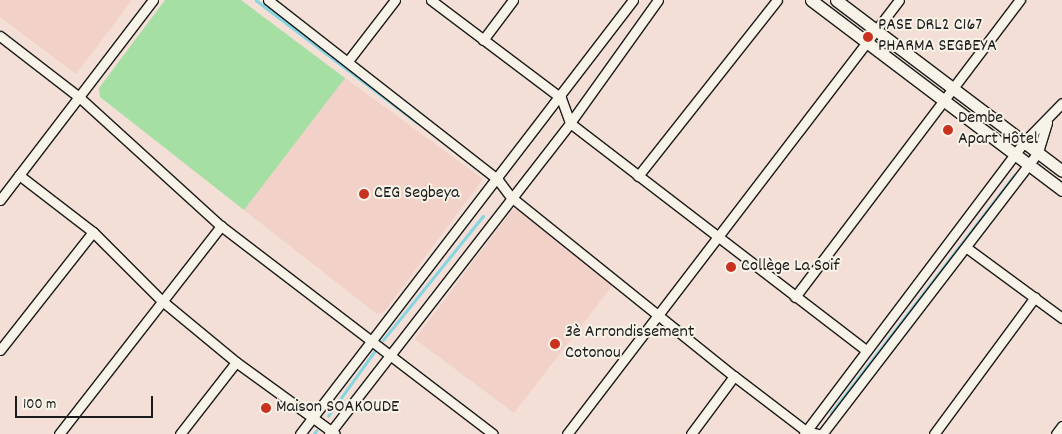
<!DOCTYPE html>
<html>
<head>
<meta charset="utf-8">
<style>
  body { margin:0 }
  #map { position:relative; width:1062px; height:434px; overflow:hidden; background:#f3dfd5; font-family:Dekko,sans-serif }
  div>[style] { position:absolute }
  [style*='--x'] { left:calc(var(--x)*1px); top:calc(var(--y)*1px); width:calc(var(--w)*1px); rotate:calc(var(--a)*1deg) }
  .built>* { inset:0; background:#f1d1c8 }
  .green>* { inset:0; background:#a5dfa4 }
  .stream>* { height:2.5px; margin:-1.25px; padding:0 1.25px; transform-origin:1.25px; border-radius:1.25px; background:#85d5e2 }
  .roads { filter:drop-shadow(1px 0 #1c1c1c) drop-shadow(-1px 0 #1c1c1c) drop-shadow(0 1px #1c1c1c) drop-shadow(0 -1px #1c1c1c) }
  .minor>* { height:9px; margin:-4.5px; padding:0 4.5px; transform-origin:4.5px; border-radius:4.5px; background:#f7f3e8 }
  .major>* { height:11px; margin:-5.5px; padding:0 5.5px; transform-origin:5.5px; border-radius:5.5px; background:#f7f3e8 }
  .dots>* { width:14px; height:14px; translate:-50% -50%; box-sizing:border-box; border:2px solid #f7f3e8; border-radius:50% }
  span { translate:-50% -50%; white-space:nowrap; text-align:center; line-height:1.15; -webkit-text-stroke:4px #f7f3e8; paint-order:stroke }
  .poi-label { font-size:18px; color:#1c1c1c }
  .left { translate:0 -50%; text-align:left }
  .scale { position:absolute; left:15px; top:396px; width:138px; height:22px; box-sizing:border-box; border:2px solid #1c1c1c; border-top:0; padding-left:6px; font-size:15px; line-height:18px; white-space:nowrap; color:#1c1c1c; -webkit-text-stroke:4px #f7f3e8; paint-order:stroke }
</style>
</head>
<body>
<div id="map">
  <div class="built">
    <i style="clip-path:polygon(0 0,132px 0,76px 74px,0 17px)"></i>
    <i style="clip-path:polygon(345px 78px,483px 179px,384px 312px,377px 314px,244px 210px)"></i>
    <i style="clip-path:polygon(522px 208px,615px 282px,514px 413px,415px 339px,512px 210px)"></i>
  </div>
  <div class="green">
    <i style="clip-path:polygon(165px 0,241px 0,345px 78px,244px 210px,100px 97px,99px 88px)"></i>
  </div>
  <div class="stream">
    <i style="--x:256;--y:0;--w:203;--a:37.2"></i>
    <i style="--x:383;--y:340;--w:159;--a:-51.1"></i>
    <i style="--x:831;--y:413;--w:300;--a:-52.4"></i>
    <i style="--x:328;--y:416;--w:79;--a:-54.3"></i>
    <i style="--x:314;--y:434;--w:4;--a:-56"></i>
  </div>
  <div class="roads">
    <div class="minor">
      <i style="--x:268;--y:0;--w:292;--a:38"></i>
      <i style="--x:498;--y:180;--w:21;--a:53"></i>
      <i style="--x:511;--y:197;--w:286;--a:38.8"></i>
      <i style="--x:734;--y:376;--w:91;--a:37.4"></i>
      <i style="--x:806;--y:431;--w:12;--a:14"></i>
      <i style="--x:431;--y:0;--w:163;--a:37"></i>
      <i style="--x:561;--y:98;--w:27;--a:70"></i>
      <i style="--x:570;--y:123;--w:373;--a:37.5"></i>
      <i style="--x:0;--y:36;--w:100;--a:37.7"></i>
      <i style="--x:79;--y:97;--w:192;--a:42.3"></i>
      <i style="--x:221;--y:226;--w:342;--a:37.4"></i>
      <i style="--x:483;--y:40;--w:50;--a:-53.1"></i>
      <i style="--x:348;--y:61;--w:77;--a:-52.4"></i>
      <i style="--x:19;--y:175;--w:93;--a:37.6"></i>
      <i style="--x:93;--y:232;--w:96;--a:45"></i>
      <i style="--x:161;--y:300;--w:97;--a:39.6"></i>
      <i style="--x:236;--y:362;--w:122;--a:36"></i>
      <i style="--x:638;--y:176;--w:224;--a:-51.7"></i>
      <i style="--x:0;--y:200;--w:252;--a:-52.6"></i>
      <i style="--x:967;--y:248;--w:118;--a:36.4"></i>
      <i style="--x:795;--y:297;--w:373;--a:-52.9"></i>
      <i style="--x:0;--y:350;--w:150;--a:-51.8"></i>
      <i style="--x:59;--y:434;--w:264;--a:-52.1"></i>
      <i style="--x:180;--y:434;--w:91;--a:-52.1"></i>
      <i style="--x:300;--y:434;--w:547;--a:-52.5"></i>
      <i style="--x:329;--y:434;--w:393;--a:-52.2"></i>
      <i style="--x:570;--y:123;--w:151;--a:-54.4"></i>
      <i style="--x:567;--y:434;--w:546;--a:-52.58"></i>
      <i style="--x:691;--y:434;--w:72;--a:-53.4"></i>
      <i style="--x:804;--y:434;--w:366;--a:-53"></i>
      <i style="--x:1024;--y:142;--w:54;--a:-45.7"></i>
      <i style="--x:822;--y:434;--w:355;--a:-52.5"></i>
      <i style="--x:1038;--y:152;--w:31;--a:-73"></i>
      <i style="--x:934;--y:434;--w:170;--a:-53.6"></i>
      <i style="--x:1056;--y:434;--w:10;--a:-53"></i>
    </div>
    <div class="major">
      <i style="--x:811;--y:0;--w:315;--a:37.1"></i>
      <i style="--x:836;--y:0;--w:283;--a:37.1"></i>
    </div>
  </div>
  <div class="dots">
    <i style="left:868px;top:37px;background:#c8321e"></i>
    <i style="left:948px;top:130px;background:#c8321e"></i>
    <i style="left:364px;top:194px;background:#c8321e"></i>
    <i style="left:731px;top:267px;background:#c8321e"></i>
    <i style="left:555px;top:344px;background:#c8321e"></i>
    <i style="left:266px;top:408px;background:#c8321e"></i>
  </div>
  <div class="poi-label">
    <span class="left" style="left:878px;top:37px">PASE DRL2 C167<br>PHARMA SEGBEYA</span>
    <span class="left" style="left:958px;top:130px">Dembe<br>Apart Hôtel</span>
    <span class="left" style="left:374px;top:194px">CEG Segbeya</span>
    <span class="left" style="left:741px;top:267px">Collège La Soif</span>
    <span class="left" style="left:565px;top:344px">3è Arrondissement<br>Cotonou</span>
    <span class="left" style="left:276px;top:408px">Maison SOAKOUDE</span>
  </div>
  <div class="scale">100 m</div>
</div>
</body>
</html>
